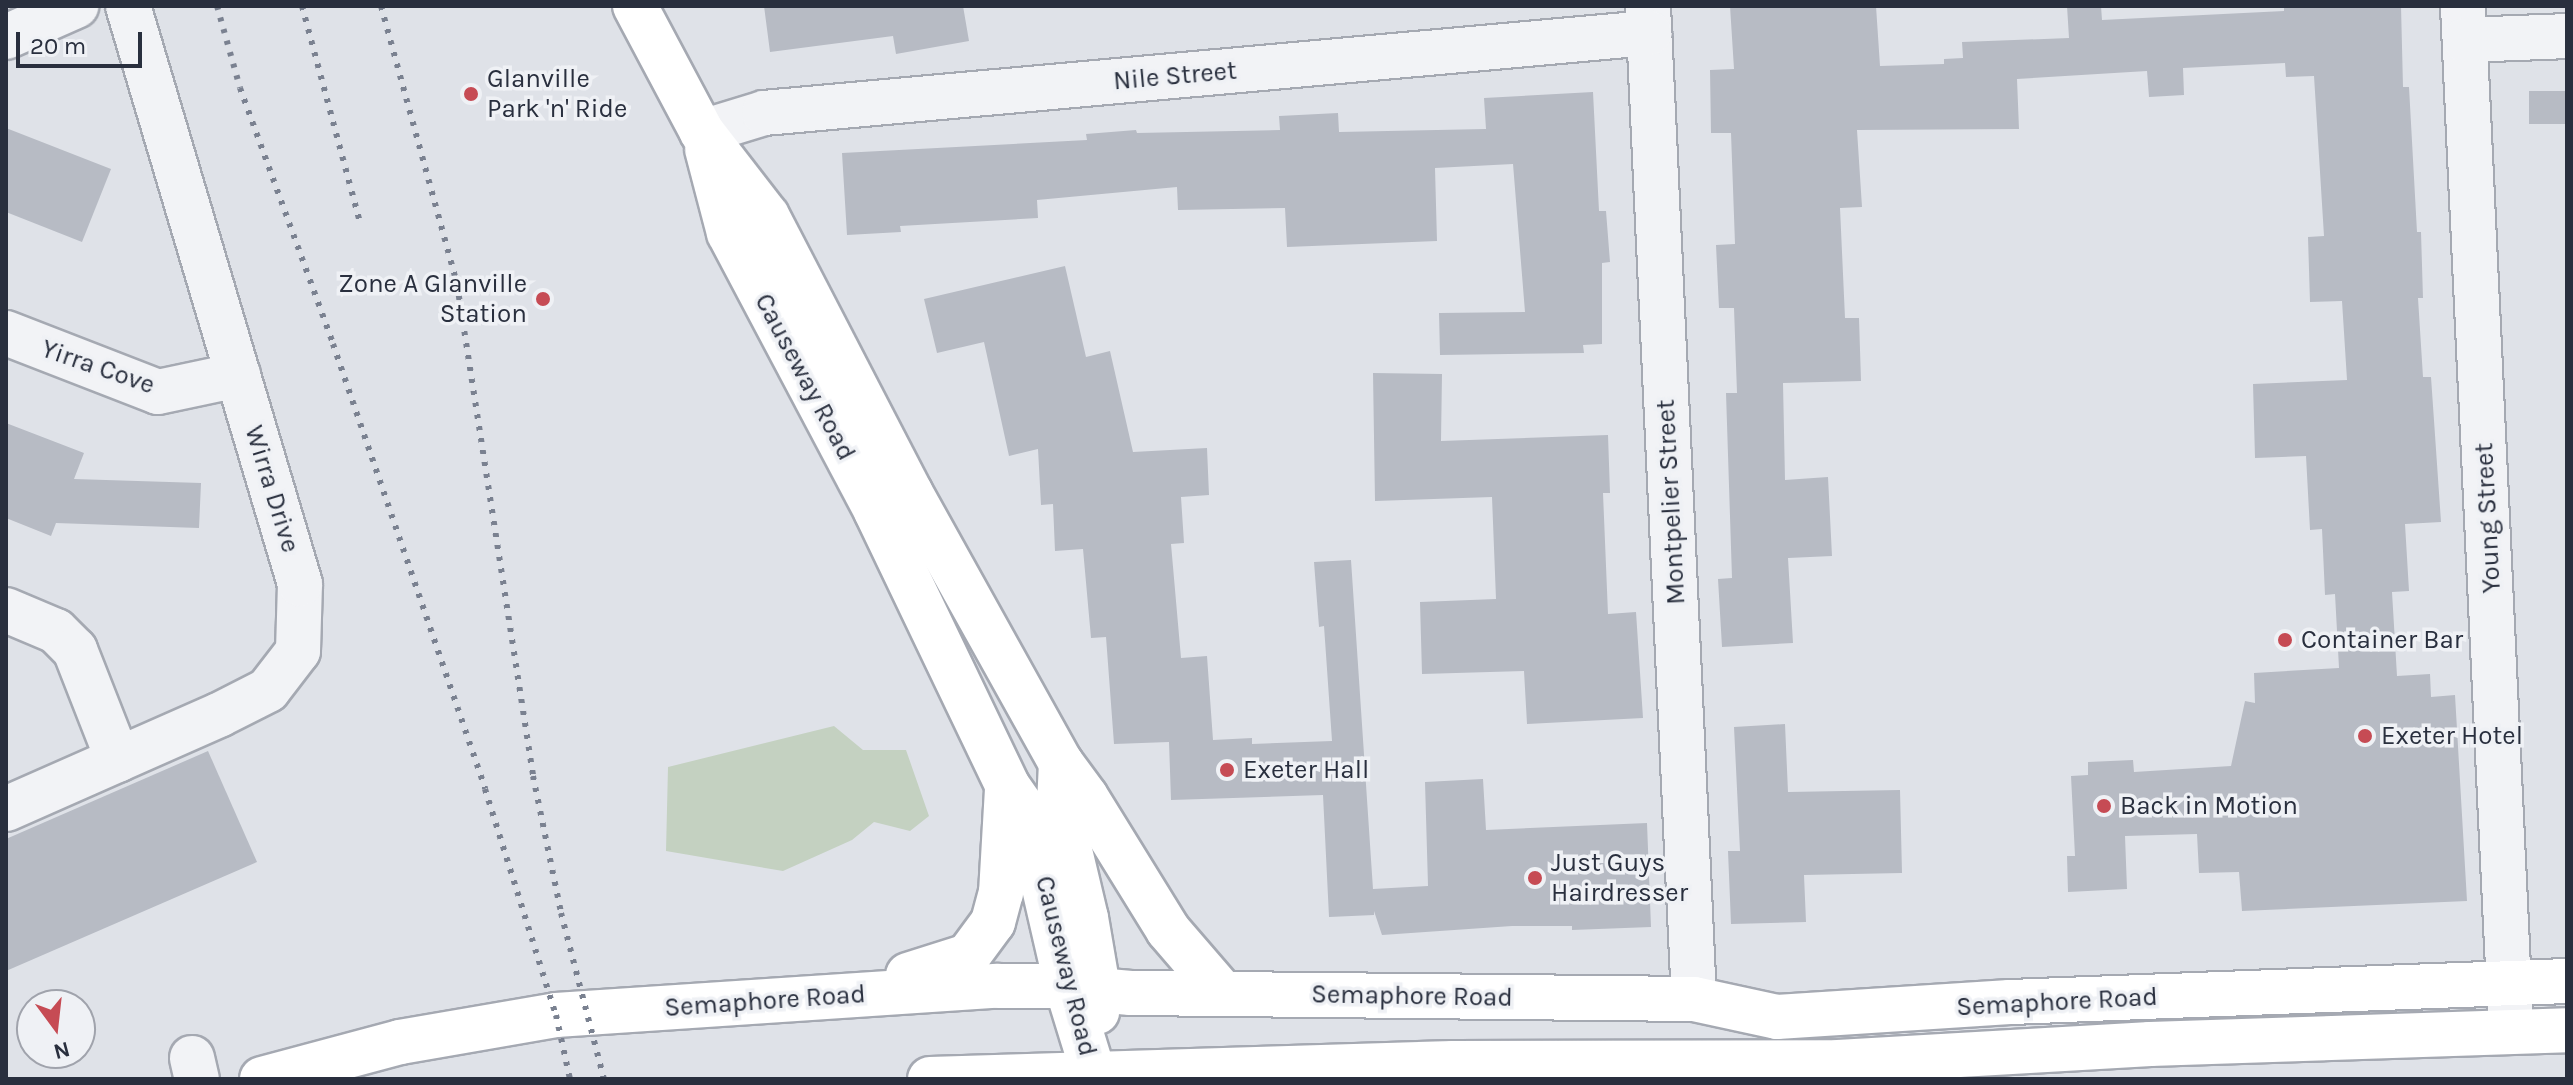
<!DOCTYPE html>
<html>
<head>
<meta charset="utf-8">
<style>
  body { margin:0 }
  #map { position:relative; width:2573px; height:1085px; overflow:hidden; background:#dfe2e8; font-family:Karla,sans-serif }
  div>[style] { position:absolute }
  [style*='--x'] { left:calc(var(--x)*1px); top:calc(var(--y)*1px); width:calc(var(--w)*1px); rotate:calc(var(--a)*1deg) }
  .green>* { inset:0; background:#c4d1c1 }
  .building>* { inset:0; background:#b7bbc4; transform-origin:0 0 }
  .roads { filter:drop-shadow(2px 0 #a5a9b2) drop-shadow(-2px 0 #a5a9b2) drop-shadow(0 2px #a5a9b2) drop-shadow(0 -2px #a5a9b2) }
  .minor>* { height:44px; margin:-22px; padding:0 22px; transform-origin:22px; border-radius:22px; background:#f2f3f6 }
  .major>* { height:44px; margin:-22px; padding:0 22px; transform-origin:22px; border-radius:22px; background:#fff }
  .rail>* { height:6px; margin-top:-3px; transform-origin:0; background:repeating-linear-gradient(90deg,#7a8190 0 4px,transparent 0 12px) }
  .dots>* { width:22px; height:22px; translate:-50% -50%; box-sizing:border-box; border:4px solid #eff1f5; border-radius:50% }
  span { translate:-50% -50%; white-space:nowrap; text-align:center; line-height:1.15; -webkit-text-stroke:7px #eff1f5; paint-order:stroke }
  .street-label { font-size:26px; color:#292f3e }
  .poi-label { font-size:26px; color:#292f3e }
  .left { translate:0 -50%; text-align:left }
  .right { translate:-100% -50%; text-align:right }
  .frame { position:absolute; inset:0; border:8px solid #292f3e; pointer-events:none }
  .north { position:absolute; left:16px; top:989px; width:80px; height:80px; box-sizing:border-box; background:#eff1f5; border:2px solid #a0a3ac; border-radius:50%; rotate:165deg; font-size:22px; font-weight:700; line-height:32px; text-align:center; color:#292f3e }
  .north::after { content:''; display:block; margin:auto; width:28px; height:36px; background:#c64b54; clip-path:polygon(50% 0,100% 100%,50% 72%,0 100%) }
  .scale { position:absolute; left:16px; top:32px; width:126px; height:36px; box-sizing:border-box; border:4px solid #292f3e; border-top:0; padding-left:10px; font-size:24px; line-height:28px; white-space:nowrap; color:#292f3e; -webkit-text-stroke:6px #eff1f5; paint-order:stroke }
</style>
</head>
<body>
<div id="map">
  <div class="green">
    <i style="clip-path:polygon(834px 726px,863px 750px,906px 750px,929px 816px,910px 831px,874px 822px,852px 840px,783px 871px,666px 851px,668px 767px)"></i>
  </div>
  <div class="building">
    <i style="clip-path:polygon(764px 6px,963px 6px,969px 41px,896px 54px,893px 36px,770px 52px)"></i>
    <i style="clip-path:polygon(1730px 6px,1876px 6px,1880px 66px,1944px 64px,1944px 59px,1963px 58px,1962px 42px,2069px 38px,2067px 6px,2101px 6px,2102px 20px,2284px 11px,2284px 7px,2401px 6px,2403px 87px,2409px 87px,2417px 232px,2421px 232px,2423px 298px,2418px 298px,2423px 377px,2431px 377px,2441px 522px,2405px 524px,2409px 591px,2392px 592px,2397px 676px,2430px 674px,2431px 697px,2455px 695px,2467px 901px,2242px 911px,2239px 872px,2199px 873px,2197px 834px,2125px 836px,2127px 889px,2068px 892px,2067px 856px,2075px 856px,2071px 776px,2088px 775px,2088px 762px,2133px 760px,2134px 772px,2231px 766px,2245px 701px,2255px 703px,2254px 673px,2339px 668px,2335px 594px,2325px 595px,2322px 529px,2310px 530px,2306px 456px,2255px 458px,2253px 384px,2347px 380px,2342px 301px,2310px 302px,2308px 237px,2324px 236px,2314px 76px,2286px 77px,2285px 63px,2183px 68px,2184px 95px,2149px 97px,2147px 71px,2017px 79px,2019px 129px,1857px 130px,1862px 207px,1840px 208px,1845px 318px,1859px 318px,1861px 381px,1783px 383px,1785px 480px,1828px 477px,1832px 556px,1788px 558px,1793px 643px,1722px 647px,1718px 579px,1732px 578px,1726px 393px,1737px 393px,1734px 308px,1719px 308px,1716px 245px,1735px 244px,1731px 133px,1711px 133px,1710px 70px,1734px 69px)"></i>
    <i style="left:2567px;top:91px;width:33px;height:38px;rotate:90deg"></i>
    <i style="clip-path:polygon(1593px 92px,1599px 211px,1606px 211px,1610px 262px,1602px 263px,1602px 344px,1583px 345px,1584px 353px,1440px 355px,1439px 313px,1525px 312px,1513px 164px,1435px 168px,1437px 241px,1287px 247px,1285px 208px,1178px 210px,1177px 187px,1037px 200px,1038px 218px,900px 226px,901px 232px,847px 235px,842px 153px,1087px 140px,1086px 134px,1136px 130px,1137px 133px,1280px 130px,1279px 116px,1338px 113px,1339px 132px,1486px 129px,1484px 98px)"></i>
    <i style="clip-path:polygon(6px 128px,111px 169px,82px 242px,6px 212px)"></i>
    <i style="clip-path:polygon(1065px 266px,1086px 357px,1110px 351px,1133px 452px,1207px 448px,1209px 495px,1181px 497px,1184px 543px,1171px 544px,1181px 658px,1207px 656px,1213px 740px,1252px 738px,1252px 744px,1332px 741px,1324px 626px,1319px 627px,1314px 562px,1351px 560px,1373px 889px,1428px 886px,1425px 782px,1483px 779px,1486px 830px,1647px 823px,1651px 927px,1572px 930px,1572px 926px,1512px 926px,1382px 935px,1374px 911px,1374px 915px,1329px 917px,1323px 795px,1171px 800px,1169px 742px,1114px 744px,1106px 637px,1091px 638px,1083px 549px,1055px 551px,1053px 504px,1041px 505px,1038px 449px,1009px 456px,984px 342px,937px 353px,924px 299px)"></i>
    <i style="clip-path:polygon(1373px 373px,1442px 374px,1441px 441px,1608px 435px,1610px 493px,1603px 493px,1608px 614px,1636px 612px,1643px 718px,1527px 724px,1524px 671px,1422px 674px,1420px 602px,1496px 599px,1492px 497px,1375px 501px)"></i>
    <i style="clip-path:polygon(6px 423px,84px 453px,74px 479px,201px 483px,199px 528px,56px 523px,51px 536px,6px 518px)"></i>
    <i style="clip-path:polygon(1785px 724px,1788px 792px,1900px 790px,1902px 873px,1804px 875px,1806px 922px,1731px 924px,1728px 851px,1740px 851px,1734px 727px)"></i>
    <i style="clip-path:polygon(208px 751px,257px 862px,6px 971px,6px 839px)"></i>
  </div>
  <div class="roads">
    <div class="minor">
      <i style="--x:1648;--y:6;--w:994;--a:87.35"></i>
      <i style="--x:2463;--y:6;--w:1025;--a:87.32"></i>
      <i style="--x:6;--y:37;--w:77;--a:-23.9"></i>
      <i style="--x:2465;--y:40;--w:102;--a:-2.2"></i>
      <i style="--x:702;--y:132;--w:65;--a:-17"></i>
      <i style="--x:764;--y:113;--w:889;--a:-5.17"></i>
      <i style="--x:6;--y:333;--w:163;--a:21.2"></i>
      <i style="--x:158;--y:392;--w:82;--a:-12"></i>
      <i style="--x:6;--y:610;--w:54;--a:22.8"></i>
      <i style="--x:56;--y:631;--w:27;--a:45"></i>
      <i style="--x:75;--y:650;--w:118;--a:68.6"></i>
      <i style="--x:6;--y:809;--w:233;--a:-23.8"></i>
      <i style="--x:219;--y:715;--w:55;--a:-27"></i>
      <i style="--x:268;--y:690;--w:49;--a:-52.4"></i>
      <i style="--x:298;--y:651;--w:67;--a:-88.3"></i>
      <i style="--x:300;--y:584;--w:603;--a:-106.57"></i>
      <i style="--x:192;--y:1058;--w:22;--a:77"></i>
    </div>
    <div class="major">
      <i style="--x:635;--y:6;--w:143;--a:62"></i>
      <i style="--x:702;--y:132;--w:106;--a:52.3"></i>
      <i style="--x:767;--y:216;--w:311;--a:62.6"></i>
      <i style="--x:910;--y:492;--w:310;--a:60.9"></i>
      <i style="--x:1061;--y:763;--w:42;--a:53.7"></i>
      <i style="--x:1086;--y:797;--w:156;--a:58.3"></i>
      <i style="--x:1168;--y:930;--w:84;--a:49.3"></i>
      <i style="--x:707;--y:149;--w:87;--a:75.3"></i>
      <i style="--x:729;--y:233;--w:314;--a:62.1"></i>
      <i style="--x:876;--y:511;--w:304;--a:64.4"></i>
      <i style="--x:1007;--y:785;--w:35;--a:55"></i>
      <i style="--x:1027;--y:814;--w:178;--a:77"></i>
      <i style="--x:1067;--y:987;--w:92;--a:72.9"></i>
      <i style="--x:1061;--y:763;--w:41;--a:92.8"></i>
      <i style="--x:1059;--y:804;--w:117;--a:76.7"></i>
      <i style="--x:1086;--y:918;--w:71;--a:80.3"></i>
      <i style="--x:1098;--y:988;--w:24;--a:92"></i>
      <i style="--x:908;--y:975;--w:63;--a:-17.6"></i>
      <i style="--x:968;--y:956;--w:42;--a:-53.7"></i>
      <i style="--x:993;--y:922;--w:30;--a:-75"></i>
      <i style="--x:1001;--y:893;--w:103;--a:-86.7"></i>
      <i style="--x:262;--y:1079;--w:143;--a:-15"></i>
      <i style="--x:400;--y:1042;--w:158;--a:-9.8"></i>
      <i style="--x:556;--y:1015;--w:443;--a:-3.8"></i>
      <i style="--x:998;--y:986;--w:54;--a:0"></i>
      <i style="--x:1052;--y:986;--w:79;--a:5.1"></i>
      <i style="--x:1131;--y:993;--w:563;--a:0.61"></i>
      <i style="--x:1694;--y:999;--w:85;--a:12.2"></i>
      <i style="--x:1777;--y:1017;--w:233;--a:-3.7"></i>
      <i style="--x:2010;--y:1002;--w:557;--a:-2.16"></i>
      <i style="--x:930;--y:1079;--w:523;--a:-1.75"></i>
      <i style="--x:1453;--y:1063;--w:385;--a:-0.1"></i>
      <i style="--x:1838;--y:1062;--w:313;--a:-3.3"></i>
      <i style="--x:2150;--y:1044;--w:417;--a:-1.9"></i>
    </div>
  </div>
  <div class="rail">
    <i style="--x:217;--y:6;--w:85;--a:74.3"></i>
    <i style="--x:240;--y:88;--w:272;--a:70"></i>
    <i style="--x:333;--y:344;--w:470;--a:71.1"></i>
    <i style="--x:485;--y:789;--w:237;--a:72.6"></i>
    <i style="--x:556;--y:1015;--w:66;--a:77.7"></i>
    <i style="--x:302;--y:6;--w:224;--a:75"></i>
    <i style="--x:381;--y:6;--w:288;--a:74.7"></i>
    <i style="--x:457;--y:284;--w:498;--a:81.2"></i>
    <i style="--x:533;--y:776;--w:140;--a:78.4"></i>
    <i style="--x:561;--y:913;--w:171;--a:75.5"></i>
  </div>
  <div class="dots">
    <i style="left:471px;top:94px;background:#c64b54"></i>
    <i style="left:543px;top:299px;background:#c64b54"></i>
    <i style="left:2285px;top:640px;background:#c64b54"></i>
    <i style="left:2365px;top:736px;background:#c64b54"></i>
    <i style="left:1227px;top:770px;background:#c64b54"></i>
    <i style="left:2104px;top:806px;background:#c64b54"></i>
    <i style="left:1535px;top:878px;background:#c64b54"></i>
  </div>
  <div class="street-label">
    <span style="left:1175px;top:76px;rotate:-5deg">Nile Street</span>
    <span style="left:98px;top:367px;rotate:19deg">Yirra Cove</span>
    <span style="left:805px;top:377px;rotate:62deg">Causeway Road</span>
    <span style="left:272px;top:489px;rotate:73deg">Wirra Drive</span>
    <span style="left:1671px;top:502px;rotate:-93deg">Montpelier Street</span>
    <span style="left:2488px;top:518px;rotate:-93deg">Young Street</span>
    <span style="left:1066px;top:966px;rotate:76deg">Causeway Road</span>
    <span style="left:1412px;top:996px;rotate:1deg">Semaphore Road</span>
    <span style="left:765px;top:1001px;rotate:-4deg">Semaphore Road</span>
    <span style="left:2057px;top:1002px;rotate:-3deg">Semaphore Road</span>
  </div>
  <div class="poi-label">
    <span class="left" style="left:487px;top:94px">Glanville<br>Park 'n' Ride</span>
    <span class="right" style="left:527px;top:299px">Zone A Glanville<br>Station</span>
    <span class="left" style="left:2301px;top:640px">Container Bar</span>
    <span class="left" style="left:2381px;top:736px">Exeter Hotel</span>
    <span class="left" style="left:1243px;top:770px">Exeter Hall</span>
    <span class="left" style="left:2120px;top:806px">Back in Motion</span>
    <span class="left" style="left:1551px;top:878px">Just Guys<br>Hairdresser</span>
  </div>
  <div class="frame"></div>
  <div class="north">N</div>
  <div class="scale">20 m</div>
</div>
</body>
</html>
